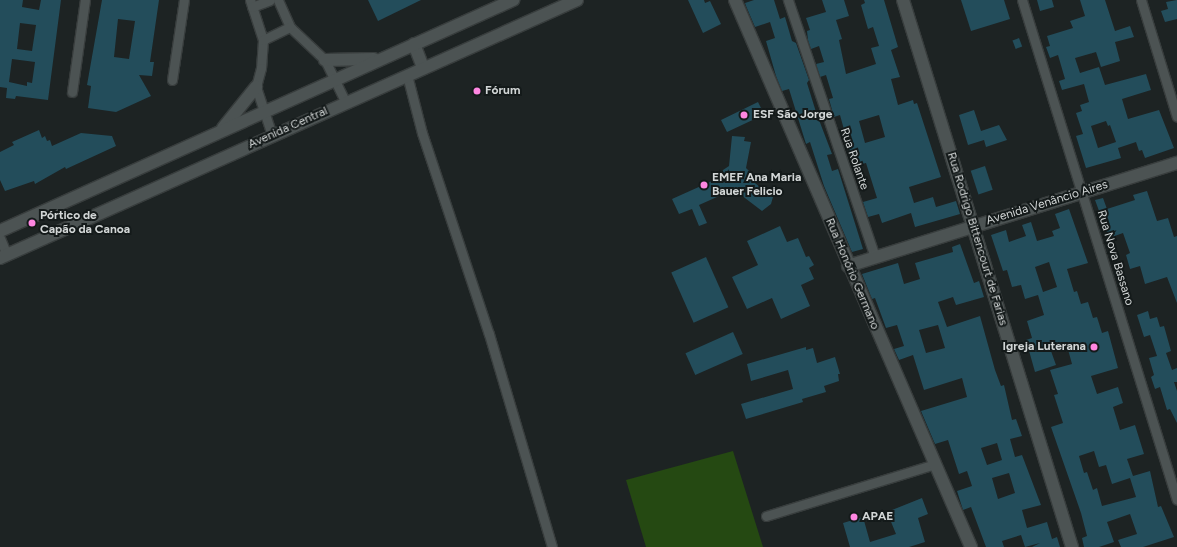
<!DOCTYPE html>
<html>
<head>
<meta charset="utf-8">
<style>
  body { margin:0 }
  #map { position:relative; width:1177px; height:547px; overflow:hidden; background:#1d2323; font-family:Figtree,sans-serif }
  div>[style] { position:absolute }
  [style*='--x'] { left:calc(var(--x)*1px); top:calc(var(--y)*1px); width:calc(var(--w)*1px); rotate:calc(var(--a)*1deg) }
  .green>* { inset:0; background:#254912 }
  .building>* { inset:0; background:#234d5b; transform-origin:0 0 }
  .roads { filter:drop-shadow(1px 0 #383d3d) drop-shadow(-1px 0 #383d3d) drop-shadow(0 1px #383d3d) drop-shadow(0 -1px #383d3d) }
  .street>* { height:9px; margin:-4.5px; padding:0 4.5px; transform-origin:4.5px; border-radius:4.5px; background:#4c5353 }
  .secondary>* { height:12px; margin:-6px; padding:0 6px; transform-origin:6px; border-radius:6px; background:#4c5353 }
  .dots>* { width:11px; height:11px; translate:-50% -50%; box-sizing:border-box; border:2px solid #141a1a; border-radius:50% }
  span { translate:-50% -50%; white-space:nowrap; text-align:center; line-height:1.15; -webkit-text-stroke:4px #141a1a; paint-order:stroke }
  .poi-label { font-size:12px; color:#d2d6d6; font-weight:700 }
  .left { translate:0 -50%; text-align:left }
  .right { translate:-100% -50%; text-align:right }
  .street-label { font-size:12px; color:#d2d6d6 }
</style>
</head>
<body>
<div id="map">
  <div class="green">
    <i style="clip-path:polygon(733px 451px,763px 547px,646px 547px,626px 480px)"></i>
  </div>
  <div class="building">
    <i style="clip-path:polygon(evenodd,0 0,23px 0,22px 7px,39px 10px,41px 0,61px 0,48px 100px,16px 96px,15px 99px,6px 98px,7px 88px,0 87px,0 0,20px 23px,36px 25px,32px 51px,17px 49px,20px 23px,0 0,12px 59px,35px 62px,32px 83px,27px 82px,27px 86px,9px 82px,12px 59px)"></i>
    <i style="clip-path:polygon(evenodd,102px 0,159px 0,150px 62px,154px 62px,152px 76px,139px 75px,151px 96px,116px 112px,88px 108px,91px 86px,87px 85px,102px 0,118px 19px,135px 21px,129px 59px,114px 57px,118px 19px)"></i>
    <i style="clip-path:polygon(368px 0,421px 0,378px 21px)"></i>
    <i style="clip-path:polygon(688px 0,704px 0,705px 3px,710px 1px,721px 24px,703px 33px)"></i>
    <i style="clip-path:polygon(754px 0,774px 0,780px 19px,785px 17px,792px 41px,796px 43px,809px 80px,807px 83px,816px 112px,832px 154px,827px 155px,832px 171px,838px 169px,863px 249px,852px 252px,824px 186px,810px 142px,806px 144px,789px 89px,782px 91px,776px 76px,766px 41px,775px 38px,770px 22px,755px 27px,746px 6px,745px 3px)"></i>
    <i style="clip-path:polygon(evenodd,822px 0,844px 0,849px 16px,836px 20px,842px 39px,839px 40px,846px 74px,876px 64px,871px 48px,879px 46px,873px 27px,868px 29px,861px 5px,865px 3px,864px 0,884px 0,898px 47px,891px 50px,900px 77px,891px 79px,898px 105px,913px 100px,914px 104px,917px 103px,941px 177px,909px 187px,914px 203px,933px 197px,936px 207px,956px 201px,960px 214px,915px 227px,911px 213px,882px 223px,879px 214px,868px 217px,863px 202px,877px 198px,866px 163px,854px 166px,840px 115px,834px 117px,829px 99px,833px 98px,826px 75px,820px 77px,816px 64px,824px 62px,819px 46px,811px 49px,808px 40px,807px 31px,810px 30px,806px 18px,826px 12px,822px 0,879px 115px,885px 137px,865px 143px,859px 121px,879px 115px)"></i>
    <i style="clip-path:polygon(961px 0,1004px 0,1010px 19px,971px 31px)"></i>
    <i style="clip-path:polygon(1037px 0,1052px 0,1054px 7px,1040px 11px)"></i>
    <i style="clip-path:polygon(evenodd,1080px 0,1105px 0,1115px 31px,1130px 26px,1134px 37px,1115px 42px,1120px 61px,1101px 67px,1096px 52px,1075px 58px,1080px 73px,1099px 67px,1105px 85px,1146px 74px,1151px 90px,1122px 99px,1128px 119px,1159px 110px,1174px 148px,1145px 158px,1142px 150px,1139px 151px,1136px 142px,1118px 148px,1121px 158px,1086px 168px,1076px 136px,1083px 134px,1076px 113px,1082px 111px,1080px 105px,1089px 102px,1084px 84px,1062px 90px,1059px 81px,1065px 79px,1058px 55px,1050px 58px,1046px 47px,1050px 46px,1047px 36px,1073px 28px,1070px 21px,1085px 16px,1080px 0,1106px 121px,1108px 126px,1110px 125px,1116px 142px,1098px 148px,1091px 126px,1106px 121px)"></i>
    <i style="clip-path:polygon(1177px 0,1177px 19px,1165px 22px,1161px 11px,1168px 9px,1166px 2px)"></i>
    <i style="left:1019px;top:38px;width:9px;height:7px;rotate:69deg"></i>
    <i style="clip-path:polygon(758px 102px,762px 110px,757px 113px,759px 117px,727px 132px,721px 120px)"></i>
    <i style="clip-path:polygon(974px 110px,981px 131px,999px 125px,1007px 140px,986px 147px,984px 140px,968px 145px,959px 115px)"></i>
    <i style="clip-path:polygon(39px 130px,42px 138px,45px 136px,47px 141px,50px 140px,52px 146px,81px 133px,112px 136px,116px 146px,66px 169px,65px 167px,35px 184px,34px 181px,5px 191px,0 180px,0 152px,14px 145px,12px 142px)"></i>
    <i style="clip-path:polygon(732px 136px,745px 137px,744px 141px,751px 142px,746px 168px,750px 172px,751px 180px,773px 197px,771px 204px,762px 211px,741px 195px,735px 197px,726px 193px,699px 205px,707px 223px,699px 226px,692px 209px,679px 214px,672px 199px,721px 177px,723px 170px,729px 166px)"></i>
    <i style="left:985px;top:166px;width:25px;height:15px;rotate:72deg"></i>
    <i style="clip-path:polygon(1147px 191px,1157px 221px,1168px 218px,1174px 237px,1177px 236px,1177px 303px,1167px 277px,1145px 284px,1140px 266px,1130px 269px,1126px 255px,1130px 253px,1123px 233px,1109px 238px,1095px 200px,1103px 198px,1107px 209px,1135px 200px,1133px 195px)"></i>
    <i style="clip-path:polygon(evenodd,1069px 209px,1088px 263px,1067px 269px,1074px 292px,1077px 291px,1081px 304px,1088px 302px,1093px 318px,1097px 317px,1102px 333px,1108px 331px,1118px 368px,1091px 376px,1097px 394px,1118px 387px,1123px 403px,1113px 407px,1120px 430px,1135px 425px,1144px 454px,1127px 459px,1133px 476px,1150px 471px,1158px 507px,1161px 506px,1174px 537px,1143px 547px,1121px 547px,1118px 540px,1137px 534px,1130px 514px,1107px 522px,1114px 542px,1099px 547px,1084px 547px,1082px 538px,1087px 536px,1081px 513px,1051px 427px,1063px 423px,1054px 395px,1058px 394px,1050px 370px,1072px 364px,1067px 346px,1051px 351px,1056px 365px,1035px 372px,1026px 340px,1032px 338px,1027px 321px,1044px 315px,1038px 295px,1025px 299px,1021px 285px,1012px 287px,1007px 270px,1003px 271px,991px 235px,1006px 230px,1009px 242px,1026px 236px,1022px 225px,1031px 222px,1037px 241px,1054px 236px,1052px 231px,1060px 228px,1055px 214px,1069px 209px,1049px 262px,1057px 287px,1043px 292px,1035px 267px,1049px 262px,1069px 209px,1094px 451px,1099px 467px,1106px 465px,1112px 484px,1130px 478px,1136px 497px,1102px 506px,1097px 488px,1093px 490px,1087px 472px,1084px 473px,1079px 456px,1094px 451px)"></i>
    <i style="clip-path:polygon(780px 226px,787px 242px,798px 238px,806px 257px,809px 256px,814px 265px,809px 268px,814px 279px,801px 285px,810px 306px,781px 319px,772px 298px,747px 309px,732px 277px,758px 265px,747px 241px)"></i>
    <i style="clip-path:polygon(evenodd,960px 244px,974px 283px,979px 281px,984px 297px,956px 305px,953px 297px,938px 302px,947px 327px,980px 316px,995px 370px,1001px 386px,1004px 385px,1012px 420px,1016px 419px,1022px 436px,1010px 439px,1015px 457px,1022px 455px,1041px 505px,1022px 510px,1027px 528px,1047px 522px,1052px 539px,1057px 537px,1060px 547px,1032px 547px,1040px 543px,1025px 547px,1021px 535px,1002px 541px,1004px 547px,986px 547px,971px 507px,963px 510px,957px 491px,972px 486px,967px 471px,959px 474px,948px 440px,935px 444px,921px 411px,967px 397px,962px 378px,924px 390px,913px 355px,899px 360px,894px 349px,904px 346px,897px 325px,886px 328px,875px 298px,872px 299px,862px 274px,898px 263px,904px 284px,920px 279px,915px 263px,953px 252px,952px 247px,960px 244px,938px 325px,945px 348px,926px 353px,919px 330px,938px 325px,960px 244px,997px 443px,1002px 460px,987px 465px,981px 448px,997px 443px,960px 244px,1009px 473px,1015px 493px,998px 499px,992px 478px,1009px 473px)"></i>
    <i style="left:706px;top:257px;width:55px;height:38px;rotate:66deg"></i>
    <i style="clip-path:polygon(1148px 311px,1150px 319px,1157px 317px,1160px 327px,1164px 326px,1171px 351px,1166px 353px,1172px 370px,1177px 368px,1177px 382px,1174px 382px,1177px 391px,1177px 423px,1170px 409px,1167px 410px,1160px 387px,1155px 389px,1151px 377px,1154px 375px,1149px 358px,1157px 356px,1150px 335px,1144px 337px,1137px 315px)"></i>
    <i style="left:733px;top:332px;width:24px;height:52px;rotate:66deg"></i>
    <i style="clip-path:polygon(806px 347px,806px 350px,813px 348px,817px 363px,835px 357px,840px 374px,838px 374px,839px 381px,824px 386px,826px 392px,802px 399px,803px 402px,746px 419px,741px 404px,793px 389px,788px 370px,751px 381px,747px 364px)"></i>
    <i style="clip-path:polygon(922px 498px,928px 514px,918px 518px,925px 542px,909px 547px,850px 547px,843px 523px,863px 517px,870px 542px,896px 534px,887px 512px)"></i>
  </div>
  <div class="roads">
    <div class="street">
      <i style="--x:250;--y:0;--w:42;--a:72"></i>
      <i style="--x:263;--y:40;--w:28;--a:94"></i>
      <i style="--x:261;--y:68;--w:20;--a:105"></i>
      <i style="--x:256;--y:87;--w:51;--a:71.6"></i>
      <i style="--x:278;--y:0;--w:30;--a:66"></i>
      <i style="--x:290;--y:27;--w:48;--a:43.3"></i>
      <i style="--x:325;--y:60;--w:48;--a:64"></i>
      <i style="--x:788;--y:0;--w:271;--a:71.3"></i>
      <i style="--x:1022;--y:0;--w:523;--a:72.78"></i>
      <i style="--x:1141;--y:0;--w:122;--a:72.9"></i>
      <i style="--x:252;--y:7;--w:19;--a:-21"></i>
      <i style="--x:263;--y:40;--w:30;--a:-26"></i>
      <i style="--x:407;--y:75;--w:60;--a:75.5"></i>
      <i style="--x:422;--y:133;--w:212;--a:71.6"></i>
      <i style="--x:489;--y:334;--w:222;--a:73.5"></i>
      <i style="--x:172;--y:80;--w:81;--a:-81.5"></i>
      <i style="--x:72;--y:92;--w:93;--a:-82"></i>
      <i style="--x:0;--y:238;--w:18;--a:68"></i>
      <i style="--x:766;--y:516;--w:177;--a:-17.1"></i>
    </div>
    <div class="secondary">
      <i style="--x:735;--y:0;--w:596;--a:66.66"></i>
      <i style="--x:903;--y:0;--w:573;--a:72.83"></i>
      <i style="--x:414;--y:44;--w:26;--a:69"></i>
      <i style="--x:325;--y:60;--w:49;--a:-1.2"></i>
      <i style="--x:223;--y:128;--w:53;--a:-51.2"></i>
      <i style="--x:0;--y:231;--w:563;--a:-24.24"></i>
      <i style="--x:0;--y:258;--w:632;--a:-24.09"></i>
      <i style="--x:848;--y:266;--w:345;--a:-17.4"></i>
    </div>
  </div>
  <div class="dots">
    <i style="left:477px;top:91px;background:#fe86e1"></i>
    <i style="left:744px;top:115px;background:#fe86e1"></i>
    <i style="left:704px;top:185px;background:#fe86e1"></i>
    <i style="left:32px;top:223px;background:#fe86e1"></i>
    <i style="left:1094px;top:347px;background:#fe86e1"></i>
    <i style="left:854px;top:517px;background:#fe86e1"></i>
  </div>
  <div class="poi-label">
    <span class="left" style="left:485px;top:91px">Fórum</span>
    <span class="left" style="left:753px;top:115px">ESF São Jorge</span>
    <span class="left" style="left:712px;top:185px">EMEF Ana Maria<br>Bauer Felicio</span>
    <span class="left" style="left:40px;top:223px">Pórtico de<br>Capão da Canoa</span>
    <span class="right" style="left:1086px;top:347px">Igreja Luterana</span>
    <span class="left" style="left:862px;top:517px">APAE</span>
  </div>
  <div class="street-label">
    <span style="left:288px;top:128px;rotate:-24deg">Avenida Central</span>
    <span style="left:854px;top:159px;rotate:71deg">Rua Rolante</span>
    <span style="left:1047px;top:203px;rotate:-17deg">Avenida Venâncio Aires</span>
    <span style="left:977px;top:239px;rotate:73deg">Rua Rodrigo Bittencourt de Farias</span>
    <span style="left:1115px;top:258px;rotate:73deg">Rua Nova Bassano</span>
    <span style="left:852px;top:274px;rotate:67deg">Rua Honório Germano</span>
  </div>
</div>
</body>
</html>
